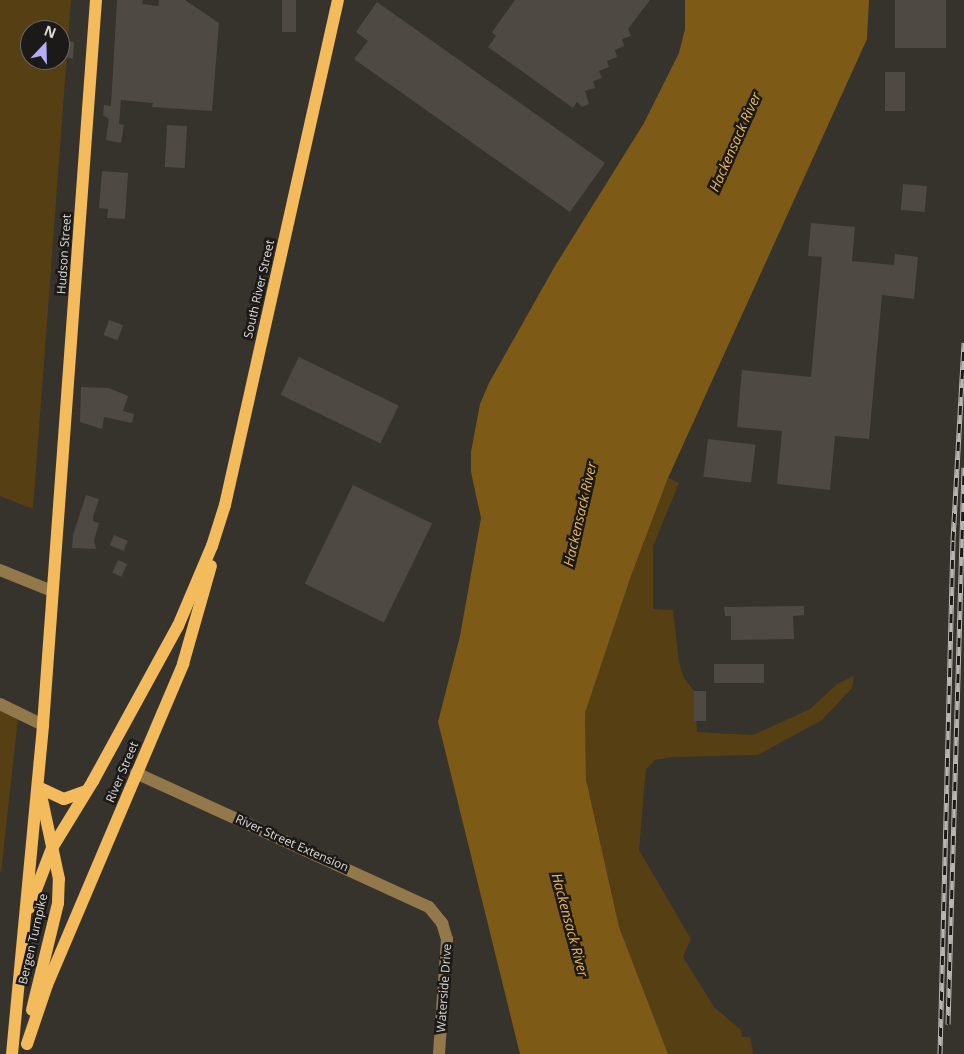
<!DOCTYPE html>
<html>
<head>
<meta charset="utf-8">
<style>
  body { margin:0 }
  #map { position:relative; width:964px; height:1054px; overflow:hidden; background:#36322c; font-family:"Open Sans",sans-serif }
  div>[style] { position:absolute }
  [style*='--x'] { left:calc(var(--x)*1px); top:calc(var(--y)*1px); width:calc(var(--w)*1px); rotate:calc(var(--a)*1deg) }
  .green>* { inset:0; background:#573f14 }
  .water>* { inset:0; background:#7e5a17 }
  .building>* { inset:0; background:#4e4943; transform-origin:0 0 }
  .minor>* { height:12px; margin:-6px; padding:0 6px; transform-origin:6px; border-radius:6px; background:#93784c }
  .major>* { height:12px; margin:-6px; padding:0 6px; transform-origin:6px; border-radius:6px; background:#f3bb5b }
  .rail>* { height:5px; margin-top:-2.5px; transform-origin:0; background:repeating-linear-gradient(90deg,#1c1a18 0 9px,#b9b6b2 0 18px); box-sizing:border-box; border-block:1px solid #b9b6b2 }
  span { translate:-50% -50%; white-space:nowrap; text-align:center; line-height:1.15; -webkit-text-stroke:5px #1c1a18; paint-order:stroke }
  .street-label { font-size:12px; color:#dddad6 }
  .water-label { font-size:14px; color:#eab65c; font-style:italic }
  .north { position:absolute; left:20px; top:20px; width:50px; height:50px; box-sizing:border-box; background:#1c1a18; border:1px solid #696764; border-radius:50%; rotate:21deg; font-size:14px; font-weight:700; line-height:20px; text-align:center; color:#dddad6 }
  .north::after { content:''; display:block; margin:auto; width:18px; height:22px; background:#b5acf8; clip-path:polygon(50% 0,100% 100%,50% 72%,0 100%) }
</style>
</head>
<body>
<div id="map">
  <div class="green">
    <i style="clip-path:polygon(evenodd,0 0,71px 0,33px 509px,0 496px,0 0,30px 30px,60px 30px,60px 60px,30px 60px,30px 30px)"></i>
    <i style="clip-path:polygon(668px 478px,679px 483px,653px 546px,653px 609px,673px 610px,679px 662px,684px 678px,694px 691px,697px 732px,753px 735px,810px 709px,837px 684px,854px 676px,852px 688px,822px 720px,758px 755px,672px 757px,655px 760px,646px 769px,639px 850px,691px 939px,683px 957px,714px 1007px,741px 1030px,742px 1037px,750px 1037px,753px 1054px,668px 1054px,619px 927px,586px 779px,585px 713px,631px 576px)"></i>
    <i style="clip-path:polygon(0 710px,18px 718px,1px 873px,0 871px)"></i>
  </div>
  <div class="water">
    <i style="clip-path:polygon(685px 0,869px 0,867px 39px,668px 478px,631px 576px,585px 713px,586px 779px,619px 927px,668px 1054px,520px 1054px,438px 722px,460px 636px,481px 518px,471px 472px,471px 452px,480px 404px,489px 383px,555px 266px,644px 123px,679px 53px,685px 29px)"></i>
  </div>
  <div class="building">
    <i style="clip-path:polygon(117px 0,143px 0,142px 4px,158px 6px,159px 0,185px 0,219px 23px,212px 111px,152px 107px,153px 103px,121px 100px,119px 124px,124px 125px,121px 143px,106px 140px,109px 119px,103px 115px,104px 105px,111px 106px)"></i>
    <i style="left:282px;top:0;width:14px;height:32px"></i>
    <i style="clip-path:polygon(515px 0,650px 0,628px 29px,631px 36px,622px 39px,624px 46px,615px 50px,617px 57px,607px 61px,609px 67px,599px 71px,602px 78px,593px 81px,595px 88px,585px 91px,589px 104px,582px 107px,577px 102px,573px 108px,488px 47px,496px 36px,492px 32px)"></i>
    <i style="left:895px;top:0;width:51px;height:48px"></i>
    <i style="clip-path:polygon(377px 2px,605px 163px,570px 212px,354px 59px,368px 41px,356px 32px)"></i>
    <i style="clip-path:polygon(60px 39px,74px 42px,73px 59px,61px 56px)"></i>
    <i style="left:885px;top:72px;width:20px;height:39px"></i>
    <i style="left:167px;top:125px;width:20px;height:42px;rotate:3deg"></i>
    <i style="clip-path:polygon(102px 171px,128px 173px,125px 219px,107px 218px,108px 209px,99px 208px)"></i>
    <i style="left:903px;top:184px;width:24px;height:26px;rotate:5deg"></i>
    <i style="clip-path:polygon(811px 223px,855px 227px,852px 261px,894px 265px,895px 254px,918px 257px,914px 299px,882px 295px,869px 439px,835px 436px,830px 490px,777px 484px,782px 431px,737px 427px,742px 370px,811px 377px,822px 257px,808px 256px)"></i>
    <i style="left:109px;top:320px;width:15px;height:16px;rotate:20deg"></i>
    <i style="left:299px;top:357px;width:111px;height:42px;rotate:26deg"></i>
    <i style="clip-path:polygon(81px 387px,109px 388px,128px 396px,123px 411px,134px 414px,132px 423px,104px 417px,102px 429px,80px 422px)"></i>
    <i style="left:708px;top:439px;width:48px;height:38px;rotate:7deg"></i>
    <i style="left:353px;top:485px;width:88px;height:110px;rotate:26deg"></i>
    <i style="clip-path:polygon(86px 495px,99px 499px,93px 517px,93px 521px,99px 523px,94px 541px,96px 549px,72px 548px,73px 535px)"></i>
    <i style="left:114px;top:535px;width:15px;height:11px;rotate:23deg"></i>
    <i style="left:118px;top:560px;width:10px;height:14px;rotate:24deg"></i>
    <i style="clip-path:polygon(804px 606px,804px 615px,793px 616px,794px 639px,731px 640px,731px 616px,725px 616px,724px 607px)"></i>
    <i style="left:714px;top:664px;width:50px;height:19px"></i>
    <i style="left:694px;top:691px;width:12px;height:30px"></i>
  </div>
  <div class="minor">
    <i style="--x:0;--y:570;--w:56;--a:22"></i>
    <i style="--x:0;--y:704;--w:48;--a:26"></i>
    <i style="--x:136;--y:773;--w:322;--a:24.6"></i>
    <i style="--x:429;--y:907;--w:21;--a:51"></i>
    <i style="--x:442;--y:923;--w:17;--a:73"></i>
    <i style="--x:447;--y:939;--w:115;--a:94"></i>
  </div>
  <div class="major">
    <i style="--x:40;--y:788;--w:26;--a:25"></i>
    <i style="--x:64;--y:799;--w:23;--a:-20"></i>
    <i style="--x:29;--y:908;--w:64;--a:-69"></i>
    <i style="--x:52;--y:848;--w:79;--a:-58.5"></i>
    <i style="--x:93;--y:781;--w:177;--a:-61.3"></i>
    <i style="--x:178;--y:626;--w:87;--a:-67"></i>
    <i style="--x:212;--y:546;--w:43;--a:-72.4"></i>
    <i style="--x:225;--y:505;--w:517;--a:-77.39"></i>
    <i style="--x:32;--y:1010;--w:110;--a:-76.3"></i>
    <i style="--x:58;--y:903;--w:24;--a:-88"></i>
    <i style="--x:59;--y:879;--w:91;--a:-102.1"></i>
    <i style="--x:27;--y:1044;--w:62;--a:-71.3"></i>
    <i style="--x:47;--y:985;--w:349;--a:-67"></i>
    <i style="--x:183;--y:664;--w:102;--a:-74.1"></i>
    <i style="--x:12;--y:1054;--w:330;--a:-84.6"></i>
    <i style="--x:43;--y:725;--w:727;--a:-85.82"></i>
  </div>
  <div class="rail">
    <i style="--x:948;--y:1024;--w:557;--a:-88.35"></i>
    <i style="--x:940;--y:1054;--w:514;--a:-88.55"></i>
    <i style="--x:953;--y:540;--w:198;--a:-86.8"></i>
  </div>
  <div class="street-label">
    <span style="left:64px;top:254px;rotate:-86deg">Hudson Street</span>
    <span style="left:259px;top:289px;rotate:-77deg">South River Street</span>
    <span style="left:122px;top:772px;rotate:-67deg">River Street</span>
    <span style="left:292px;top:843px;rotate:24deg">River Street Extension</span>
    <span style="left:33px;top:939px;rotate:-77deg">Bergen Turnpike</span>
    <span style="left:444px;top:988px;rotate:-86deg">Waterside Drive</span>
  </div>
  <div class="water-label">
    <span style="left:735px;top:142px;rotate:-66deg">Hackensack River</span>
    <span style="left:580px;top:514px;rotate:-77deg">Hackensack River</span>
    <span style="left:570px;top:925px;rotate:75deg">Hackensack River</span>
  </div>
  <div class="north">N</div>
</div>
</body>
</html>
